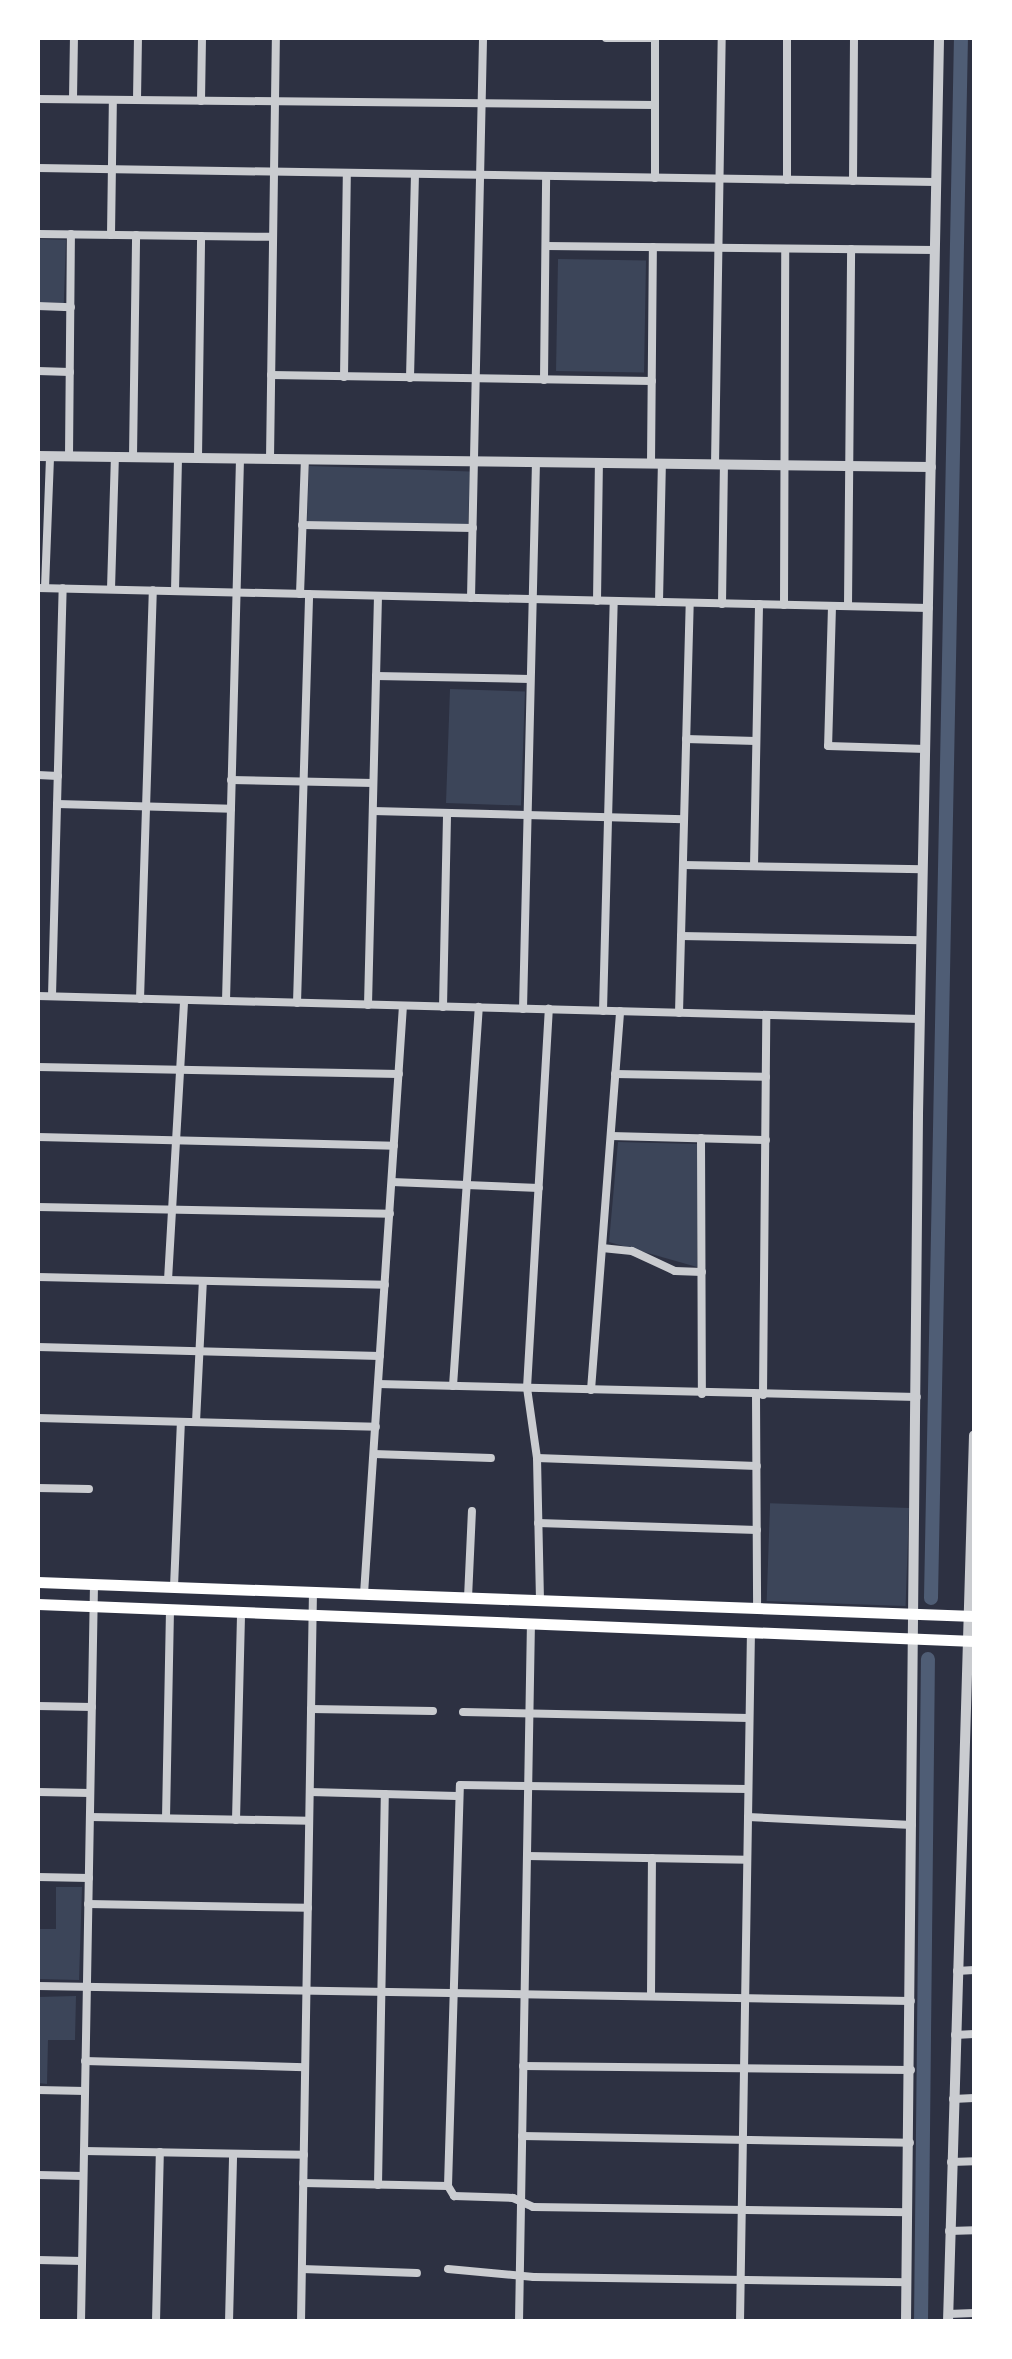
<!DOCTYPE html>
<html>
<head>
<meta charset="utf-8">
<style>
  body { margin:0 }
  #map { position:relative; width:1012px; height:2359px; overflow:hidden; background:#2d3142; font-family:Ubuntu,sans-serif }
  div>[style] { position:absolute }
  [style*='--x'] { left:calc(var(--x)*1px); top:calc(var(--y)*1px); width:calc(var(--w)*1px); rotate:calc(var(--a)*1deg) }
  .green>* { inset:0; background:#3c4559; transform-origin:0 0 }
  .canal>* { height:14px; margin:-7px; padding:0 7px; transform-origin:7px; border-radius:7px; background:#4f5d75 }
  .minor>* { height:8px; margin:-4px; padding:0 4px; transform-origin:4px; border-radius:4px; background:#caccd0 }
  .tertiary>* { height:10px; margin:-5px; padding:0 5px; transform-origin:5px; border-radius:5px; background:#caccd0 }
  .secondary>* { height:11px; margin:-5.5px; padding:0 5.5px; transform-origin:5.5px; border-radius:5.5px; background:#fff }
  span { translate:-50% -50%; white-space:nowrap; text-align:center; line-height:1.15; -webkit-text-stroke:10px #fff; paint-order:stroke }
  .frame { position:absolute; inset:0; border:40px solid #fff; pointer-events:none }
</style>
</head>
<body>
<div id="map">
  <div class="green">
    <i style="left:38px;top:239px;width:28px;height:63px;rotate:2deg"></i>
    <i style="left:558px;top:259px;width:88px;height:112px;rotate:1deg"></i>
    <i style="left:309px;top:466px;width:161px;height:56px;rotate:2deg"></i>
    <i style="left:450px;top:689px;width:75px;height:114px;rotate:2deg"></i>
    <i style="clip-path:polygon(618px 1142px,698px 1144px,697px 1267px,609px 1242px)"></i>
    <i style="left:909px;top:1508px;width:98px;height:139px;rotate:92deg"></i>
    <i style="clip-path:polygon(56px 1887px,82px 1887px,79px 1980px,38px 1979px,38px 1929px,56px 1929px)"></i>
    <i style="clip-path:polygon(76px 1996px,75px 2040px,48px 2040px,47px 2084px,38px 2083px,38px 1997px)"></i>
  </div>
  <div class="canal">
    <i style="--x:931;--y:1598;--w:1560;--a:-88.9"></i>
    <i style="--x:921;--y:2322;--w:663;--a:-89.4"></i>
  </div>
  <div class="minor">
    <i style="--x:606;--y:38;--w:49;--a:0"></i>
    <i style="--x:38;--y:99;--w:617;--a:0.56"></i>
    <i style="--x:73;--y:99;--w:61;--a:-89.1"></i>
    <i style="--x:137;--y:100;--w:62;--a:-89.1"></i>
    <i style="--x:201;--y:101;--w:63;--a:-89.1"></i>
    <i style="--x:38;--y:168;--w:898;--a:0.89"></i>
    <i style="--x:655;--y:178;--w:140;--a:-90"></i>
    <i style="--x:787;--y:180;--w:142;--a:-90"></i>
    <i style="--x:853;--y:181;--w:143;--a:-89.6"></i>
    <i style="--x:38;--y:234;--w:235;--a:0.7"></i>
    <i style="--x:111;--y:235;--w:135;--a:-89.2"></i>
    <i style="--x:546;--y:246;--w:389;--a:0.6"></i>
    <i style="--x:38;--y:306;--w:33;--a:2"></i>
    <i style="--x:38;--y:371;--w:32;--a:2"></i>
    <i style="--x:271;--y:375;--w:381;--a:0.9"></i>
    <i style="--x:344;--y:377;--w:204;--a:-89.2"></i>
    <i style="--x:410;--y:378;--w:204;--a:-88.6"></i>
    <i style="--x:544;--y:380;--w:204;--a:-89.4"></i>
    <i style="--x:69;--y:456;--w:222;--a:-89.5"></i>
    <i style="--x:133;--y:457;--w:222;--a:-89.2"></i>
    <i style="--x:198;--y:458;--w:222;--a:-89.2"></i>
    <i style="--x:270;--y:459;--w:421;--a:-89.2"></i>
    <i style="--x:651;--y:464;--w:217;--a:-89.5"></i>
    <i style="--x:715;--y:465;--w:427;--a:-89.1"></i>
    <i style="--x:302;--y:525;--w:171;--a:1"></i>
    <i style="--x:38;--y:588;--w:891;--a:1.29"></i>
    <i style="--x:45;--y:588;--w:132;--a:-87.8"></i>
    <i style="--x:111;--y:589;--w:132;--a:-88.3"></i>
    <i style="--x:175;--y:591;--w:133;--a:-88.7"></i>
    <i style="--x:300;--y:594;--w:135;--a:-87.9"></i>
    <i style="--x:471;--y:598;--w:560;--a:-88.77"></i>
    <i style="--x:597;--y:601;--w:138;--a:-89.2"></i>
    <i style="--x:659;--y:602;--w:138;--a:-88.8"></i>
    <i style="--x:722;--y:604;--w:139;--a:-89.2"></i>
    <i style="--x:784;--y:605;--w:356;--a:-89.8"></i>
    <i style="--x:832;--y:606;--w:140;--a:91.6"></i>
    <i style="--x:828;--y:746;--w:98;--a:1.8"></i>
    <i style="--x:848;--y:606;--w:357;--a:-89.5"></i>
    <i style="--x:376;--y:676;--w:154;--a:1.1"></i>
    <i style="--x:686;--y:739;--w:70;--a:1.6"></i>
    <i style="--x:38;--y:775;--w:20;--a:3"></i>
    <i style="--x:231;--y:780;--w:142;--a:1.2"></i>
    <i style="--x:57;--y:804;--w:174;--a:1.6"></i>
    <i style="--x:373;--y:811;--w:311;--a:1.5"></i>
    <i style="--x:683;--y:865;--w:240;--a:1"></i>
    <i style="--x:754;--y:866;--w:262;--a:-88.9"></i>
    <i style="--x:681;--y:936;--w:241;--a:1"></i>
    <i style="--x:38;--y:996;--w:882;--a:1.49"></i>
    <i style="--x:52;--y:996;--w:408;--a:-88.5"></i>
    <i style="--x:140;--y:999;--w:409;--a:-88.2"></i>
    <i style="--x:226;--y:1001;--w:543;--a:-88.52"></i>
    <i style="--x:297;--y:1003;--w:409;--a:-88.3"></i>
    <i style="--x:368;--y:1005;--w:409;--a:-88.6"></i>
    <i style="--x:443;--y:1007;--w:194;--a:-88.8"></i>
    <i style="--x:523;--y:1009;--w:547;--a:-88.64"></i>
    <i style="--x:603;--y:1011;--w:410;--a:-88.5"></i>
    <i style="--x:679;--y:1013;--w:410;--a:-88.5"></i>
    <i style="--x:38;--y:1067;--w:361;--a:1.1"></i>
    <i style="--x:615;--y:1074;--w:151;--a:1.1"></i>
    <i style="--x:611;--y:1136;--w:155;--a:1.5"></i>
    <i style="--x:38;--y:1137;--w:356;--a:1.4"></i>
    <i style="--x:701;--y:1138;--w:256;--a:89.8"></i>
    <i style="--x:392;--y:1182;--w:147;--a:2.3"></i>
    <i style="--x:38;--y:1207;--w:352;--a:1.1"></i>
    <i style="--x:602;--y:1248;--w:30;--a:6"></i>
    <i style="--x:632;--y:1251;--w:47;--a:24.9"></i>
    <i style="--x:675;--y:1271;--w:27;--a:2"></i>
    <i style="--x:38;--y:1277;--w:347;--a:1.3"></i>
    <i style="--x:168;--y:1280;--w:280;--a:-86.7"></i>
    <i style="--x:38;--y:1347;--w:342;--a:1.5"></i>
    <i style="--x:378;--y:1384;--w:539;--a:1.38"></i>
    <i style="--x:453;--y:1386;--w:380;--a:-86.1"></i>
    <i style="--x:591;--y:1390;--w:380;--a:-85.6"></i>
    <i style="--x:756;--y:1395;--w:214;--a:89.7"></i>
    <i style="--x:763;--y:1395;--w:380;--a:-89.5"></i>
    <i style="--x:38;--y:1418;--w:338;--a:1.5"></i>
    <i style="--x:196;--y:1422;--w:141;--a:-87.2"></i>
    <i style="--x:374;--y:1454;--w:117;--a:2"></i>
    <i style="--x:537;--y:1458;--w:220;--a:2.1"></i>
    <i style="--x:38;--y:1488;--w:51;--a:1.1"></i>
    <i style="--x:538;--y:1523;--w:219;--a:1.8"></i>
    <i style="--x:174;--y:1587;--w:165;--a:-87.6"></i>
    <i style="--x:364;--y:1594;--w:589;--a:-86.21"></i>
    <i style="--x:468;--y:1598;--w:87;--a:-87.4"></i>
    <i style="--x:540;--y:1601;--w:143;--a:-91.2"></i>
    <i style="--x:537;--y:1458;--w:71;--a:-98.1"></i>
    <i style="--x:527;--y:1388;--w:380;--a:-86.7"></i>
    <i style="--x:38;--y:1706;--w:54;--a:1.1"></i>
    <i style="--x:311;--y:1709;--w:122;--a:0.9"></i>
    <i style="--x:463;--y:1712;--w:286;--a:1.2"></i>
    <i style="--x:38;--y:1792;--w:52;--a:1.1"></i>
    <i style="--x:310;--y:1792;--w:147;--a:1.6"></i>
    <i style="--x:90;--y:1817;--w:219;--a:1"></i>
    <i style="--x:748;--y:1817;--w:164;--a:2.8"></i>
    <i style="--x:166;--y:1818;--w:209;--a:-88.9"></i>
    <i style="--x:236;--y:1820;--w:208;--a:-88.6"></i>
    <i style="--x:527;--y:1856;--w:220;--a:1"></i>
    <i style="--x:38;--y:1877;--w:51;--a:1.1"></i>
    <i style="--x:88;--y:1904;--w:220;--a:1"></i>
    <i style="--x:957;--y:1971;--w:17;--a:-3"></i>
    <i style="--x:38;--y:1986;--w:873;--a:0.98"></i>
    <i style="--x:651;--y:1996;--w:138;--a:-89.6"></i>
    <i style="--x:955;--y:2035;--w:19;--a:-3"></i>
    <i style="--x:85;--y:2061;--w:220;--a:1.6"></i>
    <i style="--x:523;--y:2066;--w:388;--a:0.6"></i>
    <i style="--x:38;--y:2090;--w:47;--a:1.2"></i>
    <i style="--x:953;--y:2099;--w:21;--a:-3"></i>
    <i style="--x:522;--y:2136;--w:388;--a:1"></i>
    <i style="--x:84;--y:2151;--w:220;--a:1"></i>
    <i style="--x:951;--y:2162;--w:23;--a:-2"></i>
    <i style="--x:38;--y:2175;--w:45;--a:1.3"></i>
    <i style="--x:303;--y:2183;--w:145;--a:1.2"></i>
    <i style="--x:448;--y:2186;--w:12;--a:59"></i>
    <i style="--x:454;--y:2196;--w:59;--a:1.9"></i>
    <i style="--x:513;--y:2198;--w:22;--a:24"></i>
    <i style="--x:533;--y:2207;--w:375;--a:0.8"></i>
    <i style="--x:378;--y:2185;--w:391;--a:-89"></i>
    <i style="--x:448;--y:2186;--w:401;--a:-88.3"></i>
    <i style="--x:460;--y:1785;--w:288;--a:0.8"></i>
    <i style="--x:949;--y:2231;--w:25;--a:-2"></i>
    <i style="--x:38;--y:2260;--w:44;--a:1.3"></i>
    <i style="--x:302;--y:2269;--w:115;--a:2"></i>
    <i style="--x:448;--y:2269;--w:86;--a:5.3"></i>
    <i style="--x:534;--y:2277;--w:373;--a:0.8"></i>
    <i style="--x:948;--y:2314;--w:26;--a:-2"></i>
    <i style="--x:81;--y:2322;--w:738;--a:-88.99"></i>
    <i style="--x:156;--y:2322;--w:170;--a:-88.7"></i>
    <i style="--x:229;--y:2322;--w:168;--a:-88.6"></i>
    <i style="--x:301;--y:2322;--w:730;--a:-89.06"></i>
    <i style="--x:519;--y:2322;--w:698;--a:-89.02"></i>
    <i style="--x:740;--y:2322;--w:690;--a:-89.09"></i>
  </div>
  <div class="tertiary">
    <i style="--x:38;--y:456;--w:893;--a:0.71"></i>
    <i style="--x:906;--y:2322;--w:1208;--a:-89.43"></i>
    <i style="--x:918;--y:1114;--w:1076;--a:-88.88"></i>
    <i style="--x:948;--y:2322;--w:887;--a:-88.32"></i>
  </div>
  <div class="secondary">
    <i style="--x:38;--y:1582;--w:937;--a:2.08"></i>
    <i style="--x:38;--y:1604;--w:937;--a:2.26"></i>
  </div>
  <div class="frame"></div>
</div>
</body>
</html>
